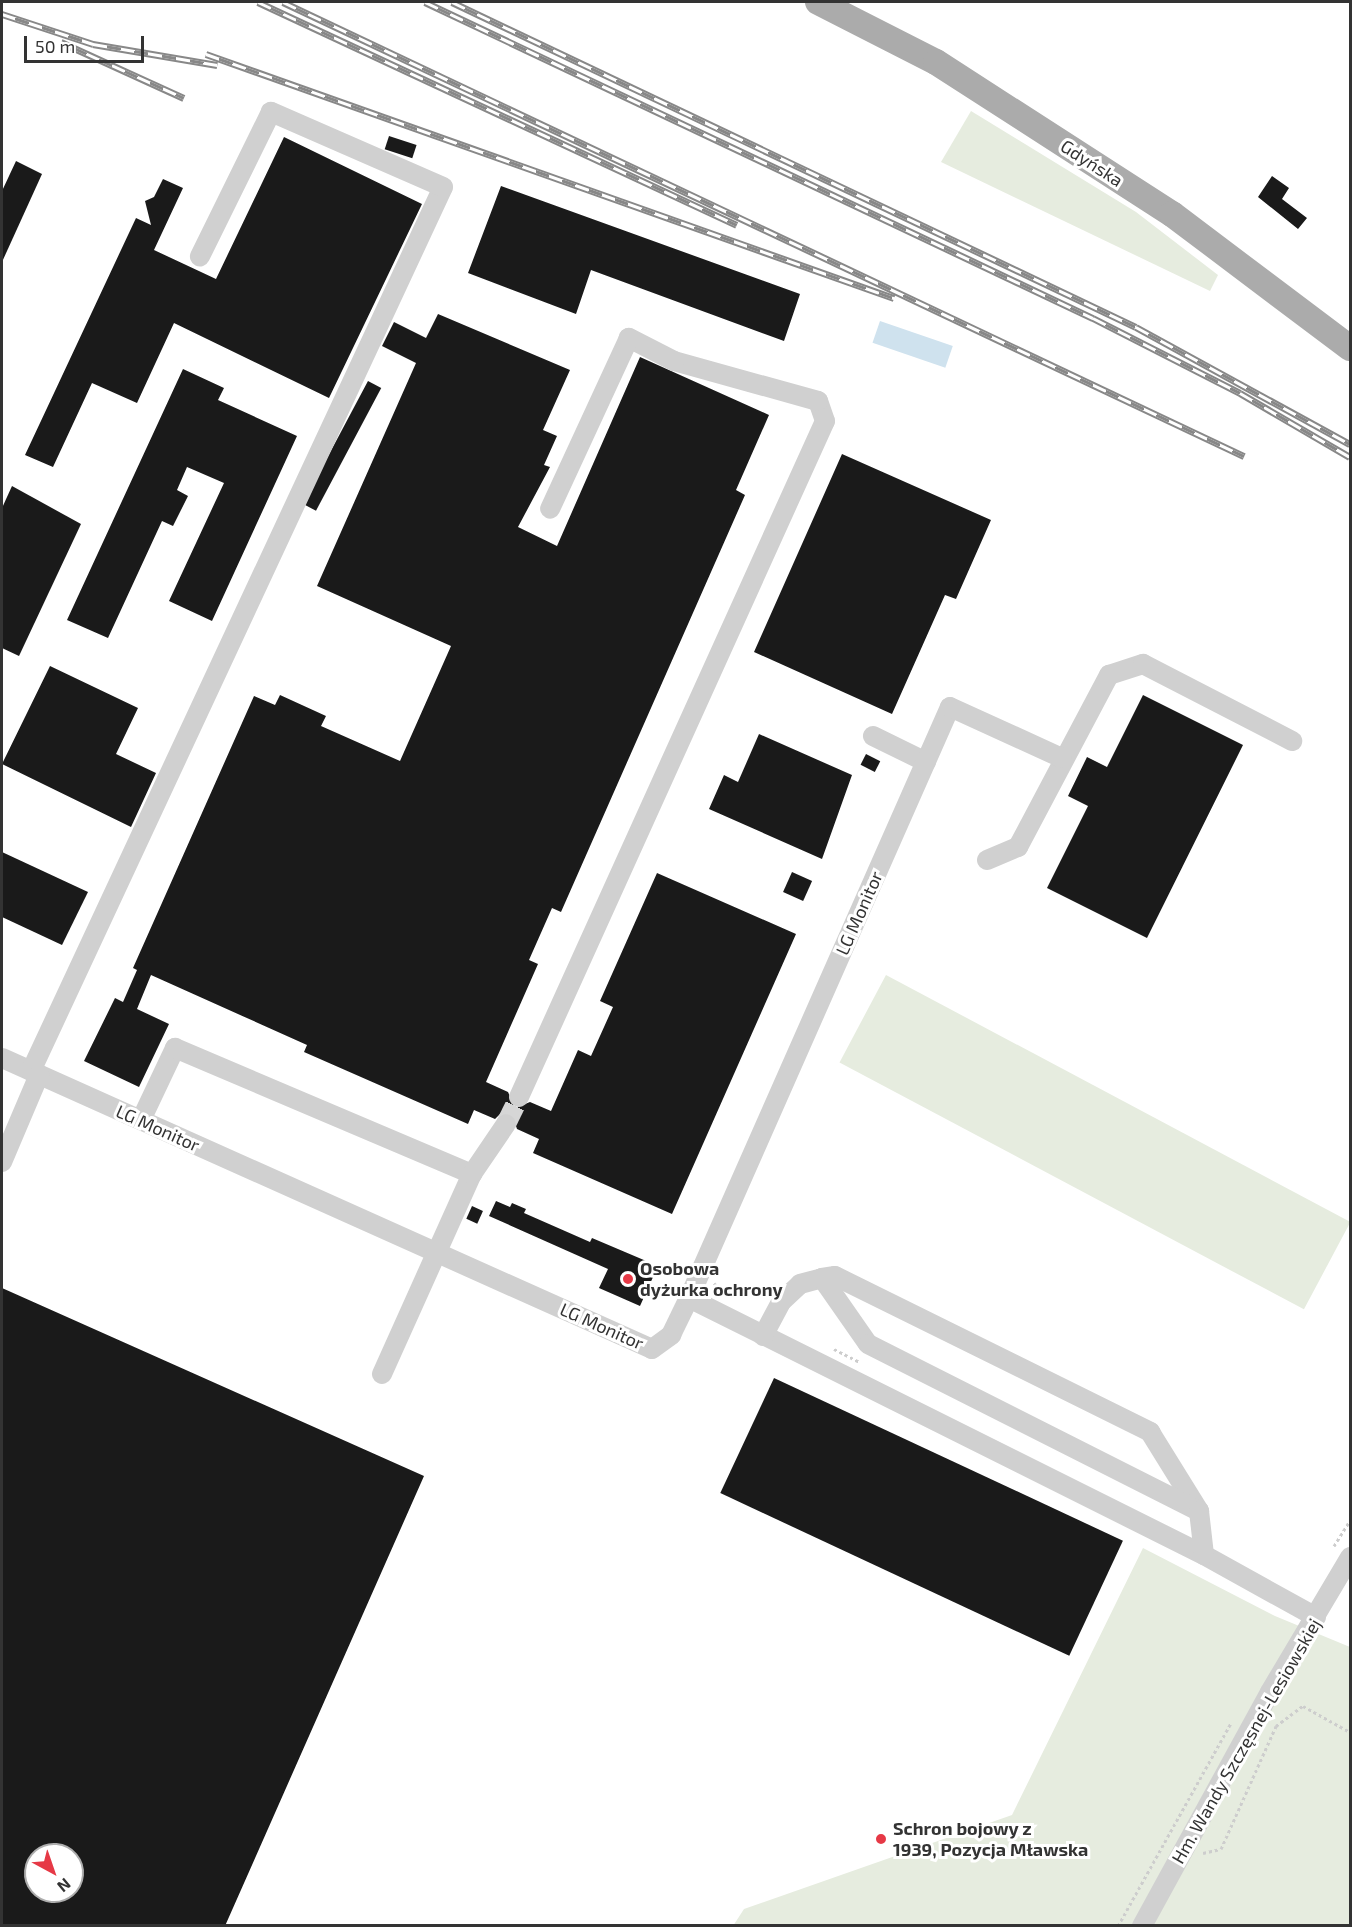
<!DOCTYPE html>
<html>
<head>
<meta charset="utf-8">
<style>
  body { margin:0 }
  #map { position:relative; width:1352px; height:1927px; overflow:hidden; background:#fff; font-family:"Exo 2",sans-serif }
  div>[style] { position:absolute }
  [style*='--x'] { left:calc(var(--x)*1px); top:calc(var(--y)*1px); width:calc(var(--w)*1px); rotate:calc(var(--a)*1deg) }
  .green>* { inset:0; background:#e6ecdf; transform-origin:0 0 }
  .water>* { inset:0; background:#cfe2ee; transform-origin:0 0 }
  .building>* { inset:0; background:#1a1a1a; transform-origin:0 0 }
  .minor-tunnel>* { height:20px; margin-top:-10px; transform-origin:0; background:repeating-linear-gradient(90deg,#d6d6d6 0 20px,transparent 0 30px) }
  .path>* { height:3px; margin-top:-1.5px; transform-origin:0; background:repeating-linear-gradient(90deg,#cdcdcd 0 3px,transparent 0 6px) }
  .minor>* { height:20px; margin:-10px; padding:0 10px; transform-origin:10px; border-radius:10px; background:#d0d0d0 }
  .major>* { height:26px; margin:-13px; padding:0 13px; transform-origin:13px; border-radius:13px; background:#ababab }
  .rail>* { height:7px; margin-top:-3.5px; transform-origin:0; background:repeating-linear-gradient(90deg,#fff 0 14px,#888 0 28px); box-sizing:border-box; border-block:2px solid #888 }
  .dots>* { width:16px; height:16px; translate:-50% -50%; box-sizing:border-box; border:3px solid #fff; border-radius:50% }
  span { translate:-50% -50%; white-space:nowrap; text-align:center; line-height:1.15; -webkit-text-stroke:6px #fff; paint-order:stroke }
  .street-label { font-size:18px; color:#333 }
  .poi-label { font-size:18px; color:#333; font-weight:700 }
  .left { translate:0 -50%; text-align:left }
  .frame { position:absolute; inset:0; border:3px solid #333; pointer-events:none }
  .north { position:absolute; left:24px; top:1843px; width:60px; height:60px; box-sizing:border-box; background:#fff; border:2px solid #adadad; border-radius:50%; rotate:140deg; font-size:16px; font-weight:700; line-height:24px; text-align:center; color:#333 }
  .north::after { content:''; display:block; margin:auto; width:21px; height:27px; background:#e63946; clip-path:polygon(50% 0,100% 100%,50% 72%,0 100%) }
  .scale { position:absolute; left:24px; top:36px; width:120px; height:27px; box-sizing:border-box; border:3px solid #333; border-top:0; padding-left:8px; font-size:18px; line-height:21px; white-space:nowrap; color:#333; -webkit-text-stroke:4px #fff; paint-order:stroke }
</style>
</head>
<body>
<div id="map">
  <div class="green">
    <i style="clip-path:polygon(971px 111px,1136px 212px,1218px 275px,1210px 291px,941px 162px)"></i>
    <i style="left:886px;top:975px;width:526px;height:99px;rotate:28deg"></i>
    <i style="clip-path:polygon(1143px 1548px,1275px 1616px,1350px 1647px,1350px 1925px,733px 1926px,744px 1909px,1012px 1815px)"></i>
  </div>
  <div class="water">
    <i style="left:880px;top:321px;width:77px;height:23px;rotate:19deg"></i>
  </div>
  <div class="building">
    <i style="left:389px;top:136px;width:29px;height:14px;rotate:18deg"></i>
    <i style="clip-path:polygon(284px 137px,422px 204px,329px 398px,174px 323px,137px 403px,92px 383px,53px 467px,25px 455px,136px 218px,151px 225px,145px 201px,154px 197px,163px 179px,183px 188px,154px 250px,216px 279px)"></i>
    <i style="clip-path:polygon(16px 161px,42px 174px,2px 262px,2px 191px)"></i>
    <i style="clip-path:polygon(1272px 176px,1289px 188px,1282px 199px,1307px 218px,1298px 229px,1258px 197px)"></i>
    <i style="clip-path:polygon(501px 186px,800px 294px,784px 341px,591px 270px,576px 314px,468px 273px)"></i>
    <i style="clip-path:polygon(438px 314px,570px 370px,543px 430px,557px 436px,544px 465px,550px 467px,518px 527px,557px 546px,640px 357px,769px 415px,736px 490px,745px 495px,561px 912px,552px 908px,529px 960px,538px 964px,486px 1082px,508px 1092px,515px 1108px,530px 1102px,551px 1111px,578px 1050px,591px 1056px,613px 1007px,600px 1001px,657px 873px,796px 934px,672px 1214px,533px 1153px,539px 1139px,517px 1129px,512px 1114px,501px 1113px,495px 1119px,474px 1110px,468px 1124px,304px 1052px,307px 1045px,151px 975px,137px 1009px,169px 1024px,139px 1087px,84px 1061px,115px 998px,123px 1002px,137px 970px,133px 968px,254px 696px,275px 705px,280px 695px,326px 716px,321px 726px,400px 761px,451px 646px,317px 586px,416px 363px,382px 346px,394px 322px,426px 338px)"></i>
    <i style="clip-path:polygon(183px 369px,224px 388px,218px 400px,297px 436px,212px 621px,169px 601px,224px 483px,187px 467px,177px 490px,188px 496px,173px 526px,162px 521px,108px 638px,67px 620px)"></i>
    <i style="left:368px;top:381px;width:15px;height:139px;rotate:28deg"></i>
    <i style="clip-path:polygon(842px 454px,991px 520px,956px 599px,945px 595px,892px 714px,754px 652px)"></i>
    <i style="clip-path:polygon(12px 486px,81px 524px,19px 656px,2px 648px,2px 508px)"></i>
    <i style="clip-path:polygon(50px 666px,138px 708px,116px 754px,156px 773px,131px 827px,2px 764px)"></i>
    <i style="clip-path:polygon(1143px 695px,1243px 745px,1147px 938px,1047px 888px,1088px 806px,1068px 796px,1087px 757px,1107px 767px)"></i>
    <i style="clip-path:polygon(759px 734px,852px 775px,822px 859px,709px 809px,724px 775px,738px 782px)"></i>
    <i style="left:866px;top:754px;width:16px;height:12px;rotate:27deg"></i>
    <i style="clip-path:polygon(2px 852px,88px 892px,62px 945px,2px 917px)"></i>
    <i style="left:792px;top:872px;width:22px;height:22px;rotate:24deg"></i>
    <i style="clip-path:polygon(496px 1201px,510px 1207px,512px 1203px,526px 1209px,524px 1213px,590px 1242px,592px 1238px,658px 1266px,640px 1306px,599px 1288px,608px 1269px,489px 1216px)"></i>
    <i style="left:472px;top:1206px;width:12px;height:14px;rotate:24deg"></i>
    <i style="clip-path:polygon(evenodd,2px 1288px,424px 1476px,225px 1926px,2px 1926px,2px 1288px,36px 1855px,72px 1855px,72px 1891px,36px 1891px,36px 1855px)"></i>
    <i style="left:774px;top:1378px;width:385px;height:127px;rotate:25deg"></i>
  </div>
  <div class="minor-tunnel">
    <i style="--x:506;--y:1124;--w:30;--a:-64"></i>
  </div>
  <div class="path">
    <i style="--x:714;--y:1283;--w:17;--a:45"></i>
    <i style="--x:834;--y:1349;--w:29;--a:27"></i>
    <i style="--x:1334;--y:1546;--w:31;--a:-58"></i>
    <i style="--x:1203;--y:1853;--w:18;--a:-13"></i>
    <i style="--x:1221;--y:1849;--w:135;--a:-65.9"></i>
    <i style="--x:1276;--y:1726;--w:34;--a:-37"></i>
    <i style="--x:1303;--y:1706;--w:54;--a:29"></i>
    <i style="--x:1118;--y:1926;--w:232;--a:-60.9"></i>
  </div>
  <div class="minor">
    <i style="--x:873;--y:736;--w:59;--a:26.1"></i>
    <i style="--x:987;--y:860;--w:34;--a:-23"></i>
    <i style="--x:1018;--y:847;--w:195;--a:-62.1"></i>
    <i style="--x:1109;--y:675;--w:36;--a:-18"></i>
    <i style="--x:1143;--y:664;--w:168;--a:27.3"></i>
    <i style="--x:2;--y:1058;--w:712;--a:24.12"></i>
    <i style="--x:652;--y:1349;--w:24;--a:-36"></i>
    <i style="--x:671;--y:1335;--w:41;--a:-64.1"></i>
    <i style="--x:689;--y:1298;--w:646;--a:-66.17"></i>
    <i style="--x:950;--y:707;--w:123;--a:24.5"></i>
    <i style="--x:31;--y:1071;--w:975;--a:-65.01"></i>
    <i style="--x:443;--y:187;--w:188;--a:-156.4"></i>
    <i style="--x:271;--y:112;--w:161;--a:116.2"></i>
    <i style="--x:519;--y:1097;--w:742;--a:-65.65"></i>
    <i style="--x:825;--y:421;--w:21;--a:-109"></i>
    <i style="--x:818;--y:401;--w:149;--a:-164.5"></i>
    <i style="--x:674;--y:361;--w:51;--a:-152.9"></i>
    <i style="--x:629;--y:338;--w:188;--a:114.8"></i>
    <i style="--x:141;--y:1120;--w:80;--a:-64.7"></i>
    <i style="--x:175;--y:1048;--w:323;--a:23"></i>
    <i style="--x:2;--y:1162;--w:95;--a:-67"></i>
    <i style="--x:822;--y:1278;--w:13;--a:-9"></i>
    <i style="--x:835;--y:1276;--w:352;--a:26.3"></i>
    <i style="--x:1150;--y:1432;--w:93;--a:58.2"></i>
    <i style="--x:689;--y:1298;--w:576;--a:26.52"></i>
    <i style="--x:1204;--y:1555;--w:128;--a:29"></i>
    <i style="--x:763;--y:1336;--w:38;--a:-62"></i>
    <i style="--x:781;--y:1302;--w:26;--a:-43"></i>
    <i style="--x:800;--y:1284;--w:23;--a:-15"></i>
    <i style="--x:822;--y:1278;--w:80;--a:55.1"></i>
    <i style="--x:868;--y:1344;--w:371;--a:26.8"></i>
    <i style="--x:1199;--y:1511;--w:44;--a:83.5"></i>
    <i style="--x:382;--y:1374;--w:219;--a:-65.8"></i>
    <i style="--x:472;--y:1174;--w:60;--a:-55.8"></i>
    <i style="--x:1142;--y:1926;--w:267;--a:-61.3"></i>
    <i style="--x:1270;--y:1692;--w:157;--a:-59.3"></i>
  </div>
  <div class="major">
    <i style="--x:818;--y:2;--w:132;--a:27"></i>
    <i style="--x:936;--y:62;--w:281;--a:32.8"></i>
    <i style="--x:1172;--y:214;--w:223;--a:37"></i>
  </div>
  <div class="rail">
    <i style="--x:258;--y:2;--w:528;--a:24.96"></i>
    <i style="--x:283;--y:2;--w:1063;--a:25.29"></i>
    <i style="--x:425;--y:2;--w:739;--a:25.32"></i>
    <i style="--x:1093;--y:318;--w:165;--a:27"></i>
    <i style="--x:1240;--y:393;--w:127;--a:30.2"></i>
    <i style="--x:452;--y:2;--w:757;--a:25.41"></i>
    <i style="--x:1136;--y:327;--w:244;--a:28.7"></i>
    <i style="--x:2;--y:14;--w:96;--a:18.2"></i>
    <i style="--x:93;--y:44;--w:126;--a:9.6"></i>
    <i style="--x:61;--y:42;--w:135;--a:24.5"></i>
    <i style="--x:206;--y:54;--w:730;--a:19.53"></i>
  </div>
  <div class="dots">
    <i style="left:628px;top:1279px;background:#e63946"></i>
    <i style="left:881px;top:1839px;background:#e63946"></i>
  </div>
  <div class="street-label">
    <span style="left:1092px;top:163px;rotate:33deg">Gdyńska</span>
    <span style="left:859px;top:913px;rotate:-66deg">LG Monitor</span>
    <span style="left:158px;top:1128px;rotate:24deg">LG Monitor</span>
    <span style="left:602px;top:1326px;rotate:24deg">LG Monitor</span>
    <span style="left:1246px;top:1741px;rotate:-60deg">Hm. Wandy Szczęsnej-Lesiowskiej</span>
  </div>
  <div class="poi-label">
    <span class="left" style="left:640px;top:1279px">Osobowa<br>dyżurka ochrony</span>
    <span class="left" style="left:893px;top:1839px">Schron bojowy z<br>1939, Pozycja Mławska</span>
  </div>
  <div class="frame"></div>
  <div class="north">N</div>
  <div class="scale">50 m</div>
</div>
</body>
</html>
